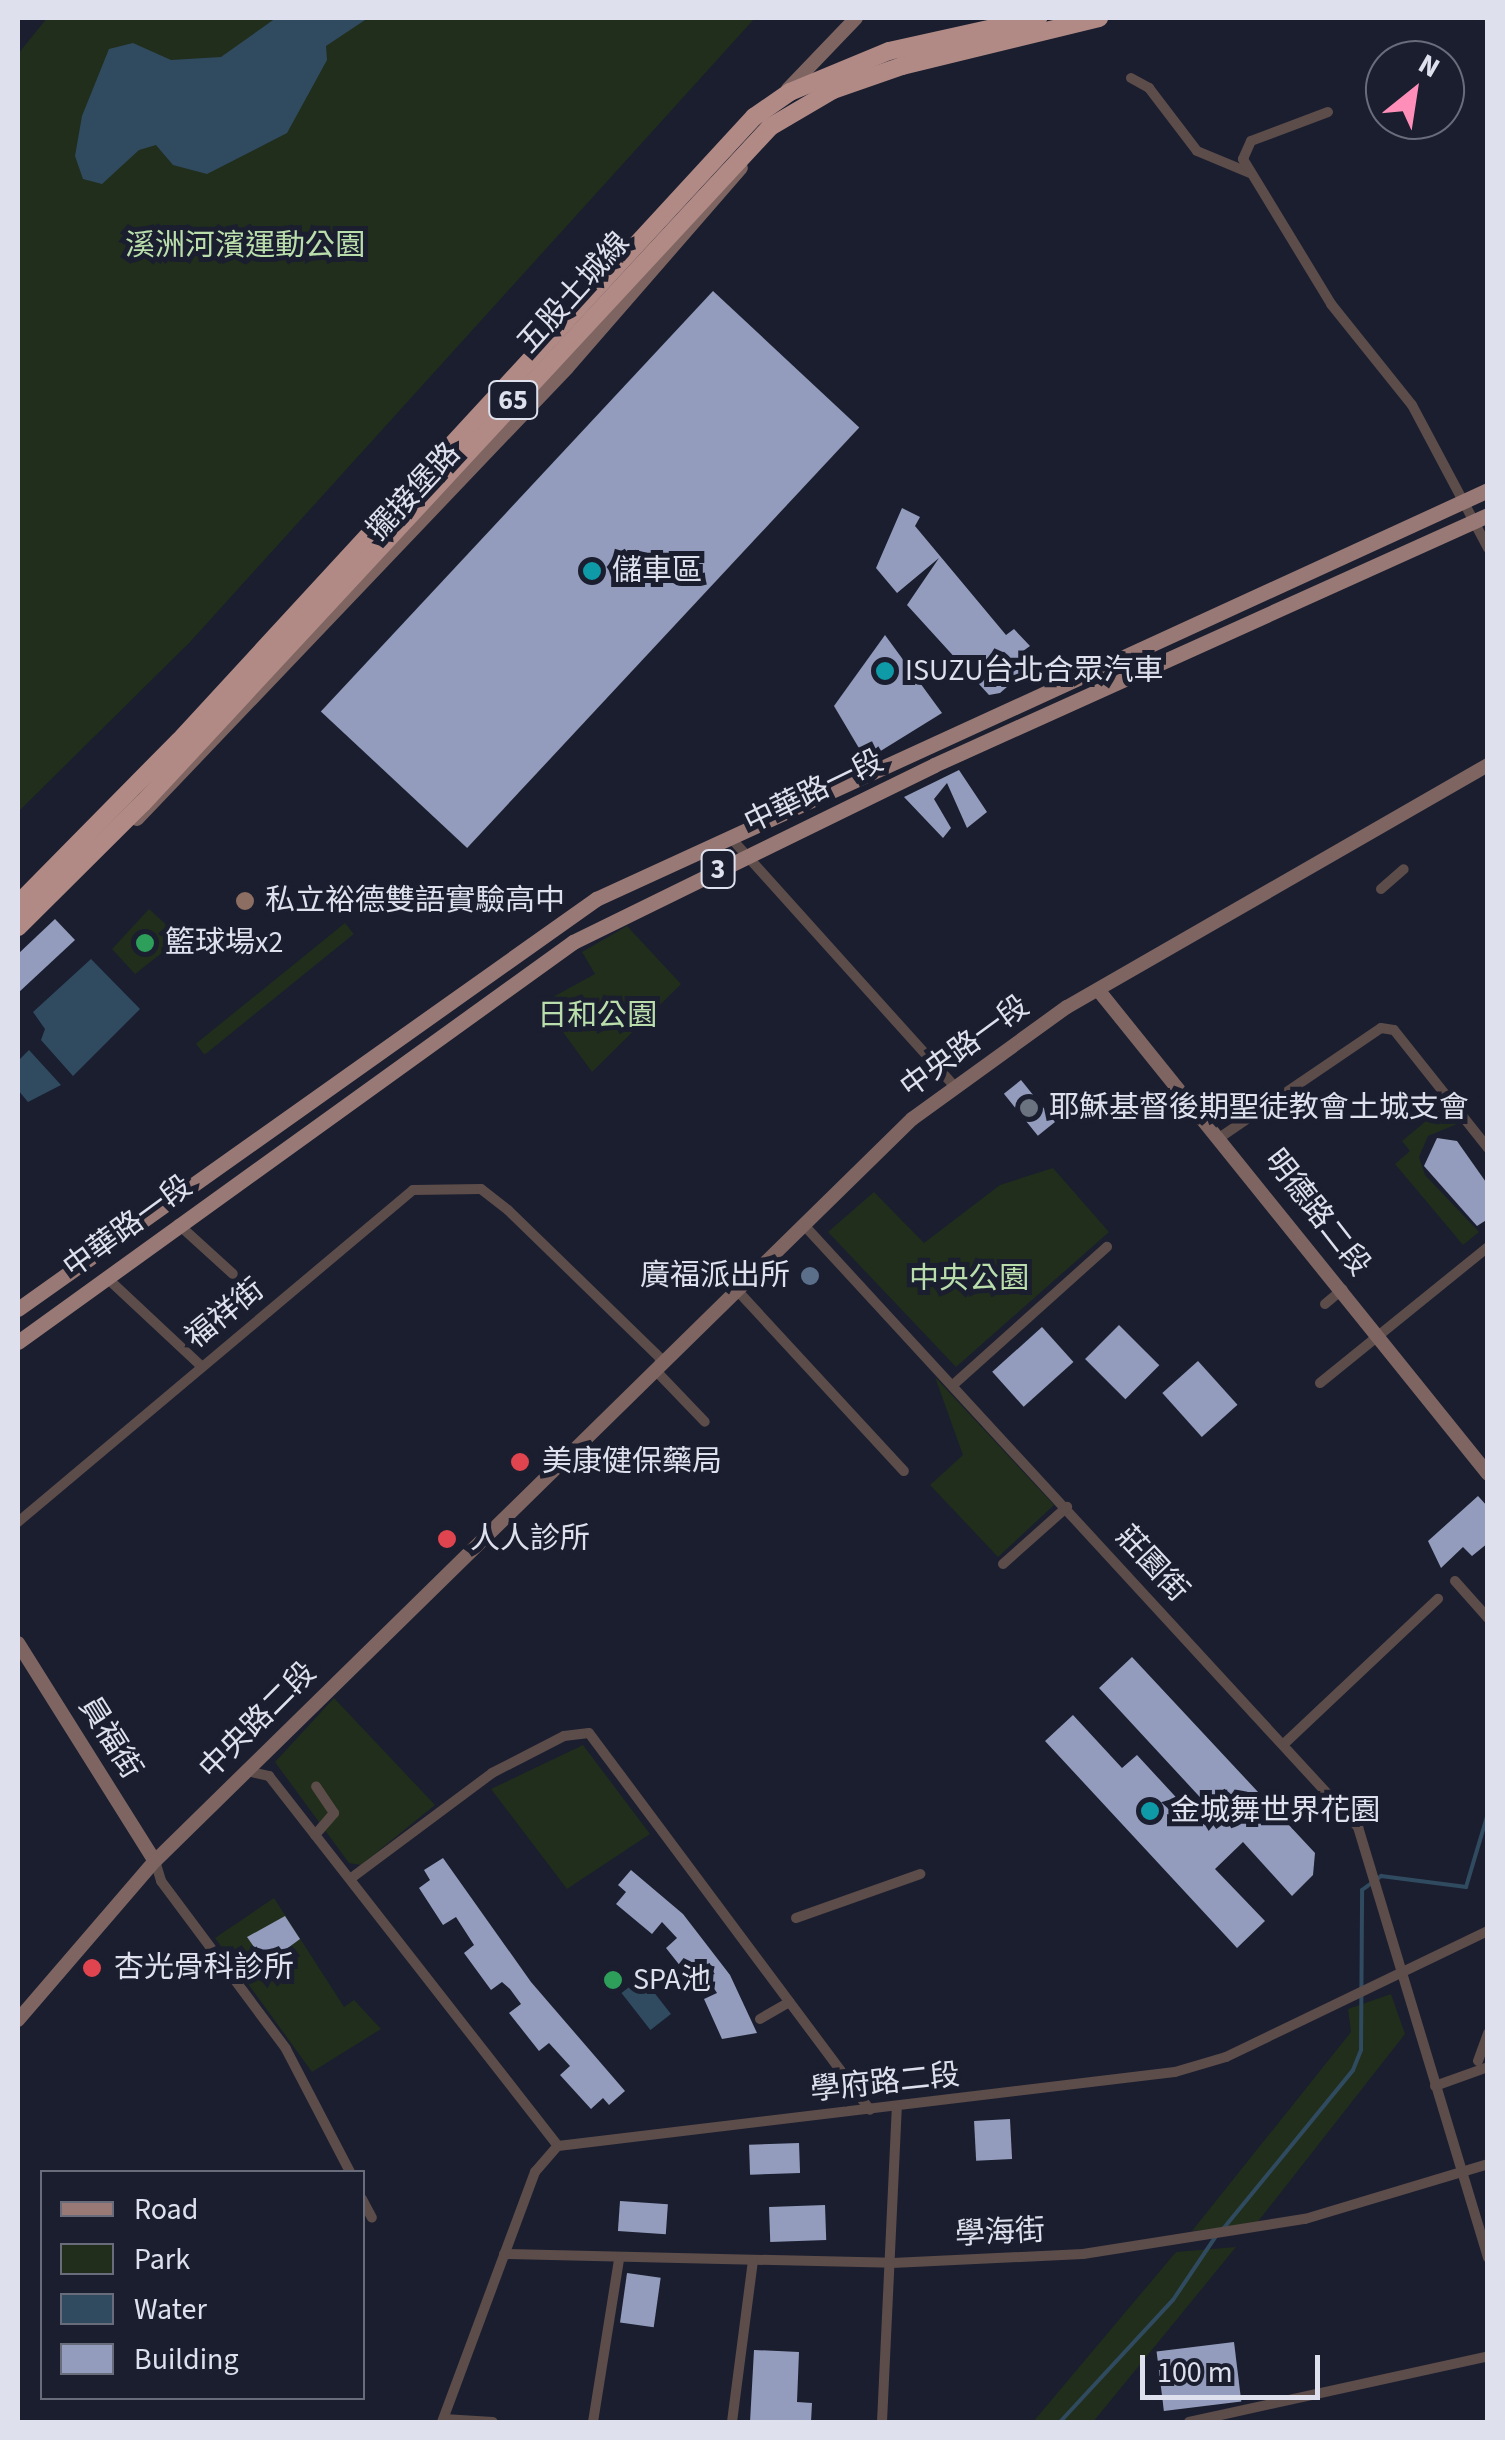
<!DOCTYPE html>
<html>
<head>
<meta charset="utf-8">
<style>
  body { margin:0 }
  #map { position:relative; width:1505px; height:2440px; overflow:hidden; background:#1a1e2f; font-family:"Source Sans 3","Noto Sans TC",sans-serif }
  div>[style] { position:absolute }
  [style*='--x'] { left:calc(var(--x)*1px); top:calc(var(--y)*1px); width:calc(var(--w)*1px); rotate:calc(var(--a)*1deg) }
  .green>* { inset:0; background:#212e1c; transform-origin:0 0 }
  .water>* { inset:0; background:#304b60; transform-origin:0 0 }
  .stream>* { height:4px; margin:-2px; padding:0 2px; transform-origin:2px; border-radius:2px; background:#304b60 }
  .building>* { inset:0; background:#939cbc; transform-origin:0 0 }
  .street>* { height:10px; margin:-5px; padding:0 5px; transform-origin:5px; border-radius:5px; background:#5c4c4a }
  .secondary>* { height:14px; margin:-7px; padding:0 7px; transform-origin:7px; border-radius:7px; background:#7e6562 }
  .primary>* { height:15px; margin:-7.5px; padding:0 7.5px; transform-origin:7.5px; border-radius:7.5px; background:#997975 }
  .highway>* { height:18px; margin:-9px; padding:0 9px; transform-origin:9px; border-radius:9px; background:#b18a85 }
  .dots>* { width:28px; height:28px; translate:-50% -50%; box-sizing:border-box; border:5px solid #1a1e2f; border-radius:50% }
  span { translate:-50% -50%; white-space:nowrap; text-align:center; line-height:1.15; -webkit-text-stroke:10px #1a1e2f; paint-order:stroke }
  .shield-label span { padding:2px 8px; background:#1a1e2f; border:2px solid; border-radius:8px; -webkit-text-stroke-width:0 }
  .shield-label { font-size:28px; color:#dee1ed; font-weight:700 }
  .park-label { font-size:30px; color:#badeab }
  .street-label { font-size:30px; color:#dee1ed }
  .poi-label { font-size:30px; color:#dee1ed }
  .left { translate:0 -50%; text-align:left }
  .right { translate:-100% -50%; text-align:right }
  .frame { position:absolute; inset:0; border:20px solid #dee1ed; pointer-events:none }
  .legend { position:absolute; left:40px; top:2170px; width:325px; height:230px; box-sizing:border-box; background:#1a1e2f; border:2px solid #686c7b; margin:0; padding:12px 18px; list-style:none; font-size:30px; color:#dee1ed }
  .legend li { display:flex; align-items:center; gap:20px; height:50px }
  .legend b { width:50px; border:2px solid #686c7b }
  .north { position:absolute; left:1365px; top:40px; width:100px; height:100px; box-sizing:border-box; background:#1a1e2f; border:2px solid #686c7b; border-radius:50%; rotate:30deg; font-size:28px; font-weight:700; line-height:40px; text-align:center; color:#dee1ed }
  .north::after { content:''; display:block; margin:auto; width:35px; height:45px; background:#ff8eb9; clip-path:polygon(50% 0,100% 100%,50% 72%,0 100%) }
  .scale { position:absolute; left:1140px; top:2355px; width:180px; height:45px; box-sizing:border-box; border:5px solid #dee1ed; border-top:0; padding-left:12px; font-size:30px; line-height:35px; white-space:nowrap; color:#dee1ed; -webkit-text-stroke:8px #1a1e2f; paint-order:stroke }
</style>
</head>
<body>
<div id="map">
  <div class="green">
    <i style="clip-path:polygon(47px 18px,755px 18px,190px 642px,18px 812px,18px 54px)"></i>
    <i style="clip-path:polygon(149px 909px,181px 938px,135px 974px,112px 949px)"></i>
    <i style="left:345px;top:923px;width:14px;height:192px;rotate:51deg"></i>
    <i style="clip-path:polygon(627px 926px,681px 984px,592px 1072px,542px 1003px,595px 974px,582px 952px)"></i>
    <i style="clip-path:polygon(1443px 1107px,1457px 1124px,1428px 1136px,1419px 1157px,1425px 1175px,1479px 1232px,1463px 1245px,1395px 1164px,1410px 1151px,1402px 1141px)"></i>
    <i style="clip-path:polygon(1053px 1168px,1109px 1232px,956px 1367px,828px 1232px,874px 1192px,924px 1243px,1000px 1185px)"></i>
    <i style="clip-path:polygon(935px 1377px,1054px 1505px,998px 1557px,930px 1485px,963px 1455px)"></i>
    <i style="clip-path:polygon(334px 1698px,435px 1805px,361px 1865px,349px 1863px,275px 1762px)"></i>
    <i style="clip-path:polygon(583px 1745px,650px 1834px,567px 1889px,491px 1789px)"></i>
    <i style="clip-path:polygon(274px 1898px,344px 2007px,354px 2000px,381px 2029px,312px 2072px,215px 1938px)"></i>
    <i style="clip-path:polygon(1391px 1994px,1405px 2034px,1256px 2224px,1192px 2231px,1351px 2032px,1348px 2009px)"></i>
    <i style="clip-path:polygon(1236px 2247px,1093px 2422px,1033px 2422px,1176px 2252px)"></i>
  </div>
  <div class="water">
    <i style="clip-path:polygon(276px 18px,368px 18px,326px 46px,327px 60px,287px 133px,207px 174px,173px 165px,156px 145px,139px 150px,102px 184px,83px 179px,75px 156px,82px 116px,109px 49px,133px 43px,171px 60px,221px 57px)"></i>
    <i style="clip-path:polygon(91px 959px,140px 1009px,73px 1076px,41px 1040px,45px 1029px,33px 1012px)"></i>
    <i style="clip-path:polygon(29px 1050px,61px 1085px,28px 1102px,18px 1090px,18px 1061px)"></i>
    <i style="left:642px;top:1977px;width:47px;height:26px;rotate:52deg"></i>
  </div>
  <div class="stream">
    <i style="--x:1223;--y:2229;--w:205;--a:-50.7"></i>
    <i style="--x:1353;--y:2070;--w:22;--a:-68"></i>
    <i style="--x:1361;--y:2050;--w:160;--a:-89.6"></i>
    <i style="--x:1362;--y:1890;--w:24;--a:-36"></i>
    <i style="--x:1381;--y:1876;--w:86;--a:7.4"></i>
    <i style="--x:1466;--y:1887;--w:77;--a:-73.4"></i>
    <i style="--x:1060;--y:2422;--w:166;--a:-47.2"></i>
    <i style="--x:1173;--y:2300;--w:77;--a:-56.1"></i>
  </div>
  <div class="building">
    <i style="left:713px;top:291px;width:200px;height:575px;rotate:43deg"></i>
    <i style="clip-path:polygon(902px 508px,920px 517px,915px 526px,1006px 635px,1014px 629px,1030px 646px,1019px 654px,1030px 667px,1000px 693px,989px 695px,907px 605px,939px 558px,897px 593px,876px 568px)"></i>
    <i style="clip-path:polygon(885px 635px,942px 713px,866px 760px,834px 706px)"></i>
    <i style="clip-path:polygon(959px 770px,987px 812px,967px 828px,947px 783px,934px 799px,951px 828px,943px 838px,904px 797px)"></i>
    <i style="clip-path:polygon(55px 919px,75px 940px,18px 993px,18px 954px)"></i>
    <i style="left:1021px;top:1080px;width:54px;height:22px;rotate:51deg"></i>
    <i style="clip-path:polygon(1437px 1138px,1457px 1141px,1488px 1185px,1488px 1219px,1477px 1226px,1424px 1166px)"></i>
    <i style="left:1119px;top:1325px;width:57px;height:48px;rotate:45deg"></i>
    <i style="left:1042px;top:1327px;width:47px;height:67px;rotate:48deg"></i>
    <i style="left:1198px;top:1361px;width:59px;height:48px;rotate:48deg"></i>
    <i style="clip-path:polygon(1478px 1496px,1488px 1507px,1488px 1543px,1472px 1556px,1463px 1547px,1441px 1568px,1428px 1541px)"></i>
    <i style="clip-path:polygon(1132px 1657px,1315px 1853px,1313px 1875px,1292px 1896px,1243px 1842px,1215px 1869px,1265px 1921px,1237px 1948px,1045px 1741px,1073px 1715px,1122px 1768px,1137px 1755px,1197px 1820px,1210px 1808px,1099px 1688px)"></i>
    <i style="clip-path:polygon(443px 1858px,531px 1982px,625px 2091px,609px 2105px,603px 2098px,591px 2109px,560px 2075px,570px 2066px,549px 2043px,539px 2051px,509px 2013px,521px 2004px,510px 1989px,502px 1982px,491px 1990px,464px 1953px,474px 1945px,456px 1917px,443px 1925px,419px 1888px,430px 1880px,424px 1870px)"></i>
    <i style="clip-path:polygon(631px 1870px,683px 1914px,730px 1975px,757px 2033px,722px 2039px,704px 1999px,717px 1993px,704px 1973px,693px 1982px,666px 1948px,677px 1938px,662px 1922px,652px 1934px,616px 1904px,626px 1892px,618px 1885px)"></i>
    <i style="clip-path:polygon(285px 1916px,300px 1939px,266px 1964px,247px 1937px)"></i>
    <i style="left:1010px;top:2119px;width:40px;height:36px;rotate:87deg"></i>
    <i style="left:799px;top:2143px;width:30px;height:50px;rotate:88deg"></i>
    <i style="left:620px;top:2201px;width:48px;height:30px;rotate:4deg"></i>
    <i style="left:825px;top:2205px;width:35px;height:56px;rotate:88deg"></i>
    <i style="left:627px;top:2273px;width:34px;height:50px;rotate:8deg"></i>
    <i style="left:1234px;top:2342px;width:60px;height:78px;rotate:83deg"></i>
    <i style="clip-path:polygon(754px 2350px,799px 2352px,797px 2402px,812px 2403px,811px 2422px,750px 2422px)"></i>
  </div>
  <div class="street">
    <i style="--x:1131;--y:78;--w:21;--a:29"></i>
    <i style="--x:1149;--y:88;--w:79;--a:52.7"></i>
    <i style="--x:1197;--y:151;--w:57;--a:22.5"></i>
    <i style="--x:1328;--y:112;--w:82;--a:159.4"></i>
    <i style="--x:1251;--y:141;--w:20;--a:114"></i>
    <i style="--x:1243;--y:159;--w:170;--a:58.7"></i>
    <i style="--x:1331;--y:304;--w:129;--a:51.3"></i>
    <i style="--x:1412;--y:405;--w:162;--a:62"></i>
    <i style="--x:730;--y:837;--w:336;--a:48"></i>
    <i style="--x:1381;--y:889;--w:30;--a:-41"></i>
    <i style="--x:1222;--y:1136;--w:192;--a:-34.2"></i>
    <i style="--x:1381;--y:1028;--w:13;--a:9"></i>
    <i style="--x:1394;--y:1030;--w:151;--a:51.5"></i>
    <i style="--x:178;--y:1224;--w:74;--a:42.3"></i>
    <i style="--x:803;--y:1224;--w:820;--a:47.37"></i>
    <i style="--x:1358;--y:1827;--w:450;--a:73.2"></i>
    <i style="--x:106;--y:1277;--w:129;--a:43.1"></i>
    <i style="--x:735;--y:1288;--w:249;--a:47.3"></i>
    <i style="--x:1325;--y:1304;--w:23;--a:-40"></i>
    <i style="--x:1320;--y:1383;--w:216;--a:-39"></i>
    <i style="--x:953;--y:1385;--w:207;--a:-41.9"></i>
    <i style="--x:18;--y:1522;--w:516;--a:-40.05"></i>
    <i style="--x:413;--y:1190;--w:68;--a:-0.8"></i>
    <i style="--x:481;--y:1189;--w:34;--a:38"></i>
    <i style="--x:508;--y:1210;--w:212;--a:44.2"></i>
    <i style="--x:660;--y:1358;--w:16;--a:94"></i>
    <i style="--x:659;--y:1374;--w:66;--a:46.2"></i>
    <i style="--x:1003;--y:1564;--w:86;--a:-41.7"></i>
    <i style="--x:1455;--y:1581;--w:50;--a:48.3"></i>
    <i style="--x:1286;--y:1742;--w:209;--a:-43.3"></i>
    <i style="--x:247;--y:1771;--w:23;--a:13"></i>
    <i style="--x:269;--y:1776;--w:469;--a:52"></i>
    <i style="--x:315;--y:1835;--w:29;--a:-49"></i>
    <i style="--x:334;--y:1813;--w:32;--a:-124"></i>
    <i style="--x:155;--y:1861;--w:21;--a:73"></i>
    <i style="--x:161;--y:1881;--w:209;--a:53.3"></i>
    <i style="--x:286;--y:2049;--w:139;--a:62.5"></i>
    <i style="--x:350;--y:1879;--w:177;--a:-36.7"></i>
    <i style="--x:492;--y:1773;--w:81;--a:-27.2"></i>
    <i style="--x:564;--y:1736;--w:25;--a:-7"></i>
    <i style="--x:589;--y:1733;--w:470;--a:53.3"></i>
    <i style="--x:796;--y:1918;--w:132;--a:-19.5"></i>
    <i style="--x:760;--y:2019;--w:34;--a:-30"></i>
    <i style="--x:1478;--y:2061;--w:30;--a:-70"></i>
    <i style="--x:1435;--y:2086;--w:56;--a:-19.7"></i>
    <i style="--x:362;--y:2199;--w:21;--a:62"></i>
    <i style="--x:504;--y:2254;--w:388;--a:1.3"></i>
    <i style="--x:892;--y:2263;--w:191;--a:-2.7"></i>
    <i style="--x:1083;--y:2254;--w:225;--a:-9"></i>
    <i style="--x:1305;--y:2219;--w:191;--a:-16.7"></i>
    <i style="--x:444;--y:2419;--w:49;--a:3.5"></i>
    <i style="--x:442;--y:2422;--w:267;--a:-69.6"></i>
    <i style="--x:535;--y:2172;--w:35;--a:-49"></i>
    <i style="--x:558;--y:2146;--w:621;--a:-6.84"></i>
    <i style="--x:1175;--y:2072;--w:53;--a:-16.4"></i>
    <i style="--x:1226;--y:2057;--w:291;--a:-25.7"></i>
    <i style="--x:593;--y:2422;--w:164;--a:-80.9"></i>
    <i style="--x:732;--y:2422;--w:162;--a:-82.6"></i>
    <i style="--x:882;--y:2422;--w:314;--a:-87.3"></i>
    <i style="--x:1189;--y:2422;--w:306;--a:-12.4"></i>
  </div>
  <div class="secondary">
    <i style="--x:788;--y:89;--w:98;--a:-46.2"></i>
    <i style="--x:137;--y:819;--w:623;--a:-46.37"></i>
    <i style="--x:567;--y:368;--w:265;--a:-49"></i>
    <i style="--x:1099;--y:991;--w:620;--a:51.15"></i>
    <i style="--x:18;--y:1643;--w:257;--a:57.9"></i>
    <i style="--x:18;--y:2020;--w:210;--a:-49.3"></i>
    <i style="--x:155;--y:1861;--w:1060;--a:-44.43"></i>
    <i style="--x:912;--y:1119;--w:191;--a:-35.9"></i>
    <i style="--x:1067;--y:1007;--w:486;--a:-29.9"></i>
  </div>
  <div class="primary">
    <i style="--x:18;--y:1309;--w:709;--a:-35.35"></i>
    <i style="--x:596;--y:899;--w:981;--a:-24.63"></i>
    <i style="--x:18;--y:1342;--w:684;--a:-35.78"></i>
    <i style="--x:573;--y:942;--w:402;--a:-26.1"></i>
    <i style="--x:934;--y:765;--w:608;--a:-24.29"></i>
  </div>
  <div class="highway">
    <i style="--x:18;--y:904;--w:229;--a:-45.4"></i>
    <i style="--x:179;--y:741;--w:849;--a:-47.34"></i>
    <i style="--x:754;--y:117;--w:44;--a:-34.8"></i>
    <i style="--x:790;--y:92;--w:107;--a:-22.5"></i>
    <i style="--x:889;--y:51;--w:153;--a:-12.5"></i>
    <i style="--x:18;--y:927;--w:176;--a:-44.8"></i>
    <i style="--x:143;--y:803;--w:922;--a:-47.15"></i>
    <i style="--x:770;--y:127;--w:73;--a:-30.4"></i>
    <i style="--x:833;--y:90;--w:73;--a:-19.2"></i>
    <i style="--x:902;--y:66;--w:203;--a:-13.7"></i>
  </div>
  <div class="dots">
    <i style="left:592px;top:571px;background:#0f9aa8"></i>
    <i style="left:885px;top:671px;background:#0f9aa8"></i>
    <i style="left:245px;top:901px;background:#8d6e63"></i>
    <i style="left:145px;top:943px;background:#2e9e5b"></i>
    <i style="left:1029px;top:1108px;background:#6b7280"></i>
    <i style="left:810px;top:1276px;background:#5c6f8a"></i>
    <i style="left:520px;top:1462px;background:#e0444e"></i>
    <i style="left:447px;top:1539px;background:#e0444e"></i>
    <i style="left:1150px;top:1811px;background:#0f9aa8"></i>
    <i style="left:92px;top:1968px;background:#e0444e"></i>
    <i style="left:613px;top:1980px;background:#2e9e5b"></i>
  </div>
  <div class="shield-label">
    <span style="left:513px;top:400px">65</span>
    <span style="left:718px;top:869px">3</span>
  </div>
  <div class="park-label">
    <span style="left:245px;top:246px">溪洲河濱運動公園</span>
    <span style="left:597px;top:1016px">日和公園</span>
    <span style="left:969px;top:1279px">中央公園</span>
  </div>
  <div class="street-label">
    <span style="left:574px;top:293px;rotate:-48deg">五股土城線</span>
    <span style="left:414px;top:492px;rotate:-47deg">擺接堡路</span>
    <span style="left:814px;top:792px;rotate:-26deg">中華路一段</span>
    <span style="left:965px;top:1047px;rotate:-36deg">中央路一段</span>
    <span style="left:1317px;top:1213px;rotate:52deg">明德路二段</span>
    <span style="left:128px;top:1227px;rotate:-36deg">中華路一段</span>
    <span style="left:225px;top:1314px;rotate:-39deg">福祥街</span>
    <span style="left:1152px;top:1564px;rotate:47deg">莊園街</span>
    <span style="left:258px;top:1721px;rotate:-45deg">中央路二段</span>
    <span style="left:110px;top:1738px;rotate:58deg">員福街</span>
    <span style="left:885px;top:2083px;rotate:-6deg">學府路二段</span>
    <span style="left:1000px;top:2233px;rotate:-3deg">學海街</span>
  </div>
  <div class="poi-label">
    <span class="left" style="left:612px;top:571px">儲車區</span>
    <span class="left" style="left:905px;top:671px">ISUZU台北合眾汽車</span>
    <span class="left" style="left:265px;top:901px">私立裕德雙語實驗高中</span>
    <span class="left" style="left:165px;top:943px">籃球場x2</span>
    <span class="left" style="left:1049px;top:1108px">耶穌基督後期聖徒教會土城支會</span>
    <span class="right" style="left:790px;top:1276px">廣福派出所</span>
    <span class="left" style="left:542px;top:1462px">美康健保藥局</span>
    <span class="left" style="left:470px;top:1539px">人人診所</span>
    <span class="left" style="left:1170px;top:1811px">金城舞世界花園</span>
    <span class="left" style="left:114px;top:1968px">杏光骨科診所</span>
    <span class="left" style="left:633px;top:1980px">SPA池</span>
  </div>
  <div class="frame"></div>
  <ul class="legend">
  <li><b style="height:12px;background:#997975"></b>Road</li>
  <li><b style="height:28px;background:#212e1c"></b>Park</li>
  <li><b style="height:28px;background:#304b60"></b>Water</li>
  <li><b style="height:28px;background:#939cbc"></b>Building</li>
  </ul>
  <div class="north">N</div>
  <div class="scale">100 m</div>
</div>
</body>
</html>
